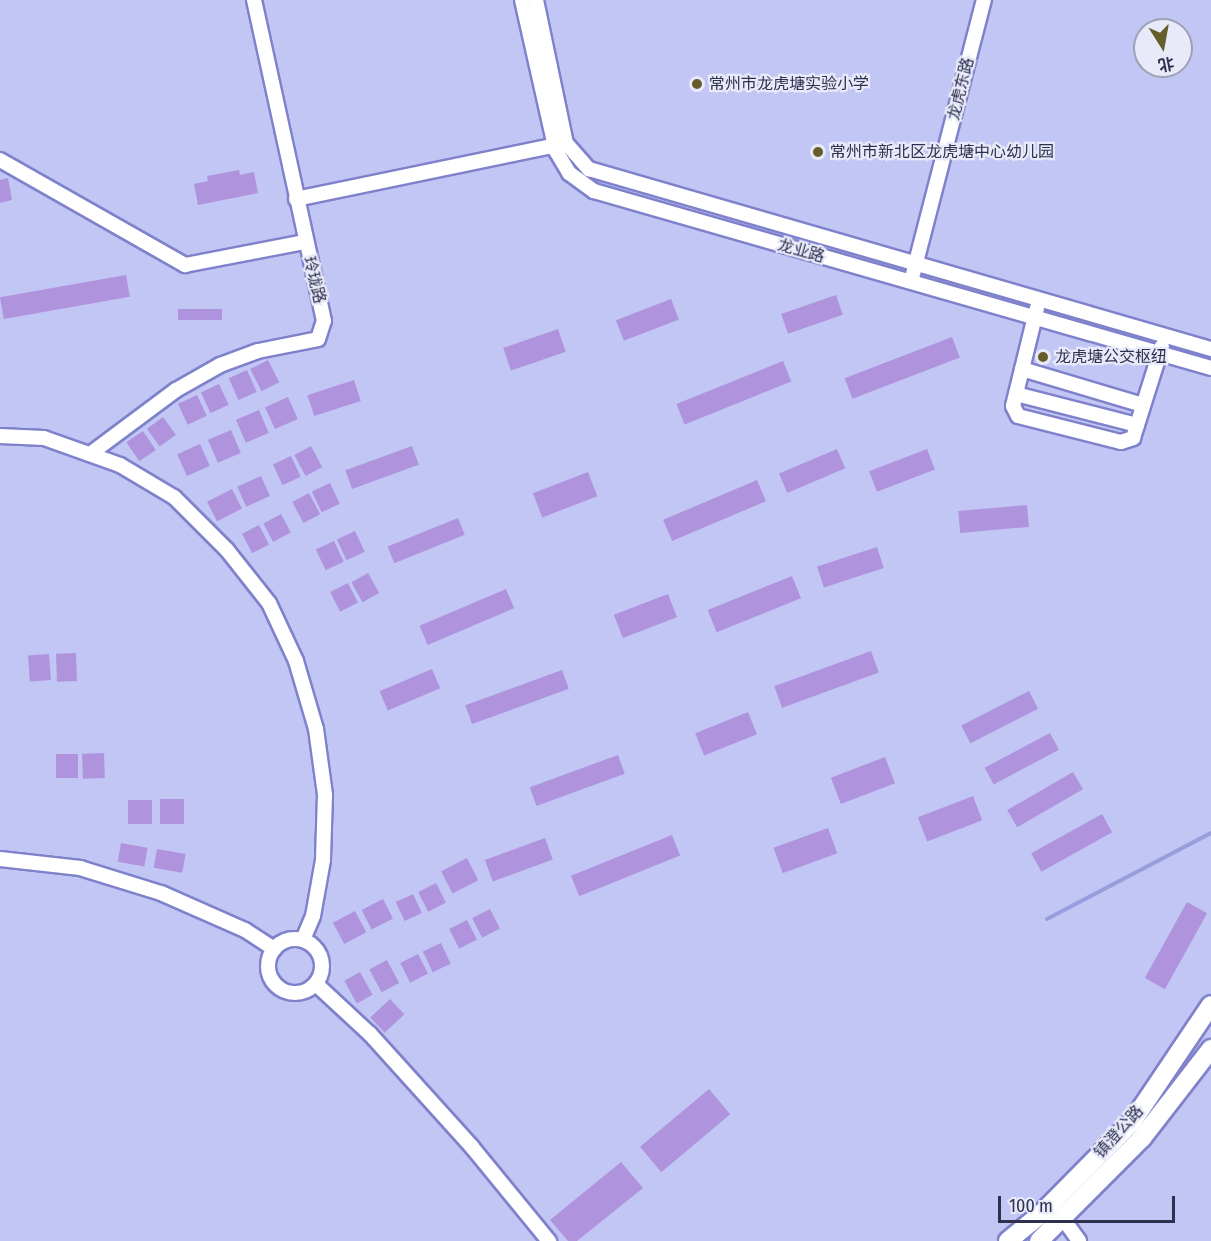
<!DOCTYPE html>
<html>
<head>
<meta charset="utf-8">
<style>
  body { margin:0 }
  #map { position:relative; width:1211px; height:1241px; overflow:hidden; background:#c2c6f5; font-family:"Fira Sans Condensed","Noto Sans SC",sans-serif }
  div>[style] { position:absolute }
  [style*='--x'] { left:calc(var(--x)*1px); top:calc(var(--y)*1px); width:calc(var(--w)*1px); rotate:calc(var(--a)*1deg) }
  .stream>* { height:4px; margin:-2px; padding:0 2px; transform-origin:2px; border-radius:2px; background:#989ddc }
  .building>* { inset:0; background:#af94dd; transform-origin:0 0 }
  .roads { filter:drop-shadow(2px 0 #7f82cb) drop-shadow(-2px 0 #7f82cb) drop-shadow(0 2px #7f82cb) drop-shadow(0 -2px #7f82cb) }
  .minor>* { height:14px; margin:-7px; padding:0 7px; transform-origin:7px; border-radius:7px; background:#fff }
  .minor>.ring { margin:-7px; padding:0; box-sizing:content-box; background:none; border:14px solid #fff; border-radius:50% }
  .major>* { height:18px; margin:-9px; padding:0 9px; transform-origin:9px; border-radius:9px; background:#fff }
  .dots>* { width:16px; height:16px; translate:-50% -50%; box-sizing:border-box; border:3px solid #e8eafa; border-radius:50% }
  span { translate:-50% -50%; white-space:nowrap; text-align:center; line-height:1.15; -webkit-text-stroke:4.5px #e8eafa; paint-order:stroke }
  .poi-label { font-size:16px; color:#2e304e }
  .left { translate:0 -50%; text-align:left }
  .street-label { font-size:16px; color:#2e304e }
  .north { position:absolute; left:1133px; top:18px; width:60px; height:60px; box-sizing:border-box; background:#e8eafa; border:2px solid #9ea0b5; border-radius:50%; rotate:169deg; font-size:16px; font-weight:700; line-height:24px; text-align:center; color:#2e304e }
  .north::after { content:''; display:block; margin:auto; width:21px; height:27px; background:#655d2a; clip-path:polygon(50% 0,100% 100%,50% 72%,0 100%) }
  .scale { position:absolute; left:998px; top:1196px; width:177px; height:27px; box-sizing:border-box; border:3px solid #2e304e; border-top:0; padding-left:8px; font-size:18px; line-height:21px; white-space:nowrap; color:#2e304e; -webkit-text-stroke:4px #e8eafa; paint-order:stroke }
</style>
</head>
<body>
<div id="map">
  <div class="stream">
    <i style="--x:1047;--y:919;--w:185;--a:-27.7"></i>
  </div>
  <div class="building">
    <i style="clip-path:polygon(239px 170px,240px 175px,254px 172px,258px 193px,198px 205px,194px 184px,208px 181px,207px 176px)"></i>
    <i style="clip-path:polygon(8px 178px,12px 200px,0 203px,0 180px)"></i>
    <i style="left:126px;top:275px;width:22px;height:128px;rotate:80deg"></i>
    <i style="left:836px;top:295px;width:21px;height:58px;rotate:71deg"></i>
    <i style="left:671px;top:299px;width:22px;height:59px;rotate:69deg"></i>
    <i style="left:222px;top:309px;width:11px;height:44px;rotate:90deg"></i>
    <i style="left:558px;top:329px;width:24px;height:58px;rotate:71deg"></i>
    <i style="left:952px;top:337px;width:22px;height:115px;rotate:69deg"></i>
    <i style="left:268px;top:360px;width:25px;height:20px;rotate:63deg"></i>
    <i style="left:783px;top:361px;width:22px;height:115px;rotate:68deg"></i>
    <i style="left:247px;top:370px;width:24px;height:20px;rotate:66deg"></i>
    <i style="left:354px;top:380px;width:22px;height:49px;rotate:72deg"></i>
    <i style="left:219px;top:384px;width:23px;height:20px;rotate:65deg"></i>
    <i style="left:197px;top:395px;width:23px;height:21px;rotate:65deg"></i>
    <i style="left:288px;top:397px;width:24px;height:25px;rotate:66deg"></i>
    <i style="left:259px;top:410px;width:25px;height:25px;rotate:67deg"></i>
    <i style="left:163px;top:417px;width:22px;height:20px;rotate:54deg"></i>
    <i style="left:231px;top:430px;width:25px;height:25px;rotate:67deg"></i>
    <i style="left:143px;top:431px;width:23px;height:20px;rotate:56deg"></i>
    <i style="left:200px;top:444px;width:24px;height:25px;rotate:66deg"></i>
    <i style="left:311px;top:446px;width:24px;height:19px;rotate:62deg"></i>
    <i style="left:412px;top:446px;width:20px;height:71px;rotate:70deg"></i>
    <i style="left:837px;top:449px;width:21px;height:63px;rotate:67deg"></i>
    <i style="left:927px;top:449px;width:22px;height:62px;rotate:69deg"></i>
    <i style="left:291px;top:456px;width:23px;height:20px;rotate:65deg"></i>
    <i style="left:588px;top:472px;width:26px;height:59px;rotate:69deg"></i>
    <i style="left:261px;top:476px;width:22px;height:26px;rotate:66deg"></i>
    <i style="left:757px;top:480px;width:23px;height:102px;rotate:67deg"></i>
    <i style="left:330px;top:483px;width:23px;height:20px;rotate:65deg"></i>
    <i style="left:232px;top:489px;width:22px;height:28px;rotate:63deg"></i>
    <i style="left:309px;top:493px;width:24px;height:19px;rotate:62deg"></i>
    <i style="left:1027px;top:505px;width:22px;height:69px;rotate:85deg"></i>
    <i style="left:281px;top:514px;width:21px;height:20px;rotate:62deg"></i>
    <i style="left:458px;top:518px;width:18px;height:76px;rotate:68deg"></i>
    <i style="left:259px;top:525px;width:22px;height:19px;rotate:63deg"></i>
    <i style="left:355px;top:531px;width:23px;height:20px;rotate:65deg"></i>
    <i style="left:334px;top:541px;width:23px;height:20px;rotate:65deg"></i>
    <i style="left:877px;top:547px;width:22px;height:63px;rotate:72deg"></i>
    <i style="left:368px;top:573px;width:23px;height:19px;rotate:61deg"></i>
    <i style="left:792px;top:576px;width:24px;height:91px;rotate:68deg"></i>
    <i style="left:348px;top:583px;width:22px;height:20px;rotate:63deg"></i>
    <i style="left:506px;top:589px;width:21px;height:94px;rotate:67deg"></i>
    <i style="left:668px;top:594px;width:25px;height:58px;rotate:69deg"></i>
    <i style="left:871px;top:651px;width:23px;height:103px;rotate:70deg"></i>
    <i style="left:76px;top:653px;width:28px;height:20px;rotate:88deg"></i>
    <i style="left:49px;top:654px;width:26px;height:21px;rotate:86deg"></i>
    <i style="left:432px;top:669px;width:21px;height:57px;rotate:67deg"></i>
    <i style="left:562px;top:670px;width:20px;height:103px;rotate:70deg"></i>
    <i style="left:1029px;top:691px;width:20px;height:76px;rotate:63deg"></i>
    <i style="left:748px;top:712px;width:24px;height:57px;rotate:68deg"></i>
    <i style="left:1050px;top:733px;width:19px;height:74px;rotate:62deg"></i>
    <i style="left:104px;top:753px;width:25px;height:22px;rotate:88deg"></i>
    <i style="left:78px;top:754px;width:24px;height:22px;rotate:90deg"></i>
    <i style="left:618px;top:755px;width:20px;height:94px;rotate:70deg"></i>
    <i style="left:885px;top:757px;width:28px;height:58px;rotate:69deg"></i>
    <i style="left:1073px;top:772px;width:20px;height:76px;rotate:60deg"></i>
    <i style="left:973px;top:796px;width:26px;height:59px;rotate:69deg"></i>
    <i style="left:160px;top:799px;width:24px;height:25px"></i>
    <i style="left:128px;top:800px;width:24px;height:24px"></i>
    <i style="left:1102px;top:814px;width:21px;height:81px;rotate:61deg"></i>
    <i style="left:828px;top:828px;width:27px;height:58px;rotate:70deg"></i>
    <i style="left:672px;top:835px;width:22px;height:109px;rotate:68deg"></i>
    <i style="left:545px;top:838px;width:23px;height:64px;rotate:70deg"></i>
    <i style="left:121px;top:843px;width:27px;height:19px;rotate:10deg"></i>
    <i style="left:157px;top:849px;width:29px;height:19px;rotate:10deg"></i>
    <i style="left:467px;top:858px;width:25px;height:29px;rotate:63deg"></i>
    <i style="left:436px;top:883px;width:22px;height:20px;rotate:63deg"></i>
    <i style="left:413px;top:894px;width:21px;height:19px;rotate:65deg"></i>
    <i style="left:383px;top:899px;width:22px;height:24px;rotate:63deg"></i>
    <i style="left:1187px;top:902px;width:23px;height:87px;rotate:29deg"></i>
    <i style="left:490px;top:909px;width:22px;height:20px;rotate:63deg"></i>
    <i style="left:355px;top:911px;width:24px;height:25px;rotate:62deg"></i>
    <i style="left:467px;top:920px;width:22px;height:20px;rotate:63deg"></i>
    <i style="left:441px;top:943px;width:23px;height:20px;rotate:65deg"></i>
    <i style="left:418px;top:954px;width:22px;height:20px;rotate:63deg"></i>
    <i style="left:387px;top:960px;width:26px;height:20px;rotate:62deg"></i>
    <i style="left:360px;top:972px;width:26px;height:18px;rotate:61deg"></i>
    <i style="left:390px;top:999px;width:21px;height:27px;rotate:47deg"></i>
    <i style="left:709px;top:1089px;width:33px;height:90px;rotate:50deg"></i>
    <i style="clip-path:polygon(621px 1162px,643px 1188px,577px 1241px,568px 1241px,550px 1220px)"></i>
  </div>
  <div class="roads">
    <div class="minor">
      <i style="--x:522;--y:0;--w:155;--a:77.3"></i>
      <i style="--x:556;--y:151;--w:26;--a:59"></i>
      <i style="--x:569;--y:173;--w:31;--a:36"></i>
      <i style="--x:594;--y:191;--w:642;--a:16.01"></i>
      <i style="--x:536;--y:0;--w:146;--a:78.2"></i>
      <i style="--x:566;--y:143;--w:35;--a:49"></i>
      <i style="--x:589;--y:169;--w:648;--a:16.14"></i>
      <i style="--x:0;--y:160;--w:213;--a:29.6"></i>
      <i style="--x:185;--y:265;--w:121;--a:-10.9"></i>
      <i style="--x:296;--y:199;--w:271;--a:-11.7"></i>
      <i style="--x:913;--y:274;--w:283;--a:-75.5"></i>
      <i style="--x:1037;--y:308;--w:101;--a:103.8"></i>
      <i style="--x:1013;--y:406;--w:11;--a:63"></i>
      <i style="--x:1018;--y:416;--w:106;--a:14.2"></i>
      <i style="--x:1121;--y:442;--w:13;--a:-18"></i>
      <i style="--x:1133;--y:438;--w:96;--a:-72.5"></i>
      <i style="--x:1022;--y:369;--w:126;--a:16.6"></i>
      <i style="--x:1016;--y:394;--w:125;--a:14.4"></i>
      <i style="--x:0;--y:436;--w:44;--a:2.6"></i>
      <i style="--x:44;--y:438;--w:81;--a:19.6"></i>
      <i style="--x:120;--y:465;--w:63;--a:30.7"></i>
      <i style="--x:174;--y:497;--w:75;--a:45"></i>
      <i style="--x:227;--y:550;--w:68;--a:51.6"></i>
      <i style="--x:269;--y:603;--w:64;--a:65"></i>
      <i style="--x:296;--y:661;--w:71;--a:73.6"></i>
      <i style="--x:316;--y:729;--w:67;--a:82.2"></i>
      <i style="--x:325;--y:795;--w:65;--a:91.8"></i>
      <i style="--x:323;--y:860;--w:57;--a:100.1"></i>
      <i style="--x:313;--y:916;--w:26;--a:113"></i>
      <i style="--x:90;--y:454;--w:107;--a:-36.7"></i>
      <i style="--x:176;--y:390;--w:51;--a:-29.6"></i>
      <i style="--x:220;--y:365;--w:40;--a:-20.2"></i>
      <i style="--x:258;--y:351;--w:61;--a:-11.3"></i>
      <i style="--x:318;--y:339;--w:19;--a:-72"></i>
      <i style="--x:324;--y:321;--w:329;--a:-102.3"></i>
      <i style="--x:0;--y:859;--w:81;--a:6.4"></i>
      <i style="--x:80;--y:868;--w:85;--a:17.2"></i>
      <i style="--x:161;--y:893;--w:92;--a:23.8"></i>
      <i style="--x:245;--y:930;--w:35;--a:33"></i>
      <i class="ring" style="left:268px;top:939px;width:40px;height:40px"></i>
      <i style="--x:316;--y:984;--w:74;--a:42.8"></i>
      <i style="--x:370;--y:1034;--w:152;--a:47.9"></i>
      <i style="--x:472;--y:1147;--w:122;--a:50.7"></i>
      <i style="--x:1064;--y:1220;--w:26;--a:54"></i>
    </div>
    <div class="major">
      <i style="--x:1008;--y:1241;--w:43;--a:-39.3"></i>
      <i style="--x:1041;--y:1214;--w:129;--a:-45.3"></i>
      <i style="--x:1132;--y:1122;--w:141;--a:-56"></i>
      <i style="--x:1039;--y:1241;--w:146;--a:-45"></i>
      <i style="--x:1142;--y:1138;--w:113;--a:-52.2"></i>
    </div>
  </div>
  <div class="dots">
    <i style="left:697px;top:84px;background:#655d2a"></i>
    <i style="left:818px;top:152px;background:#655d2a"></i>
    <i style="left:1043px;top:357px;background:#655d2a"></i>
  </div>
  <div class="poi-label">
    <span class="left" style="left:709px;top:84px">常州市龙虎塘实验小学</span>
    <span class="left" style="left:830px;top:152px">常州市新北区龙虎塘中心幼儿园</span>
    <span class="left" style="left:1055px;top:357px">龙虎塘公交枢纽</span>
  </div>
  <div class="street-label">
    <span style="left:961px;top:89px;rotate:-76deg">龙虎东路</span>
    <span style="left:801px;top:251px;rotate:16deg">龙业路</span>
    <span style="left:314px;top:280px;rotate:76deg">玲珑路</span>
    <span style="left:1119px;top:1132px;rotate:-48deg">镇澄公路</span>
  </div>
  <div class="north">北</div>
  <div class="scale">100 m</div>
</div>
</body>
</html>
